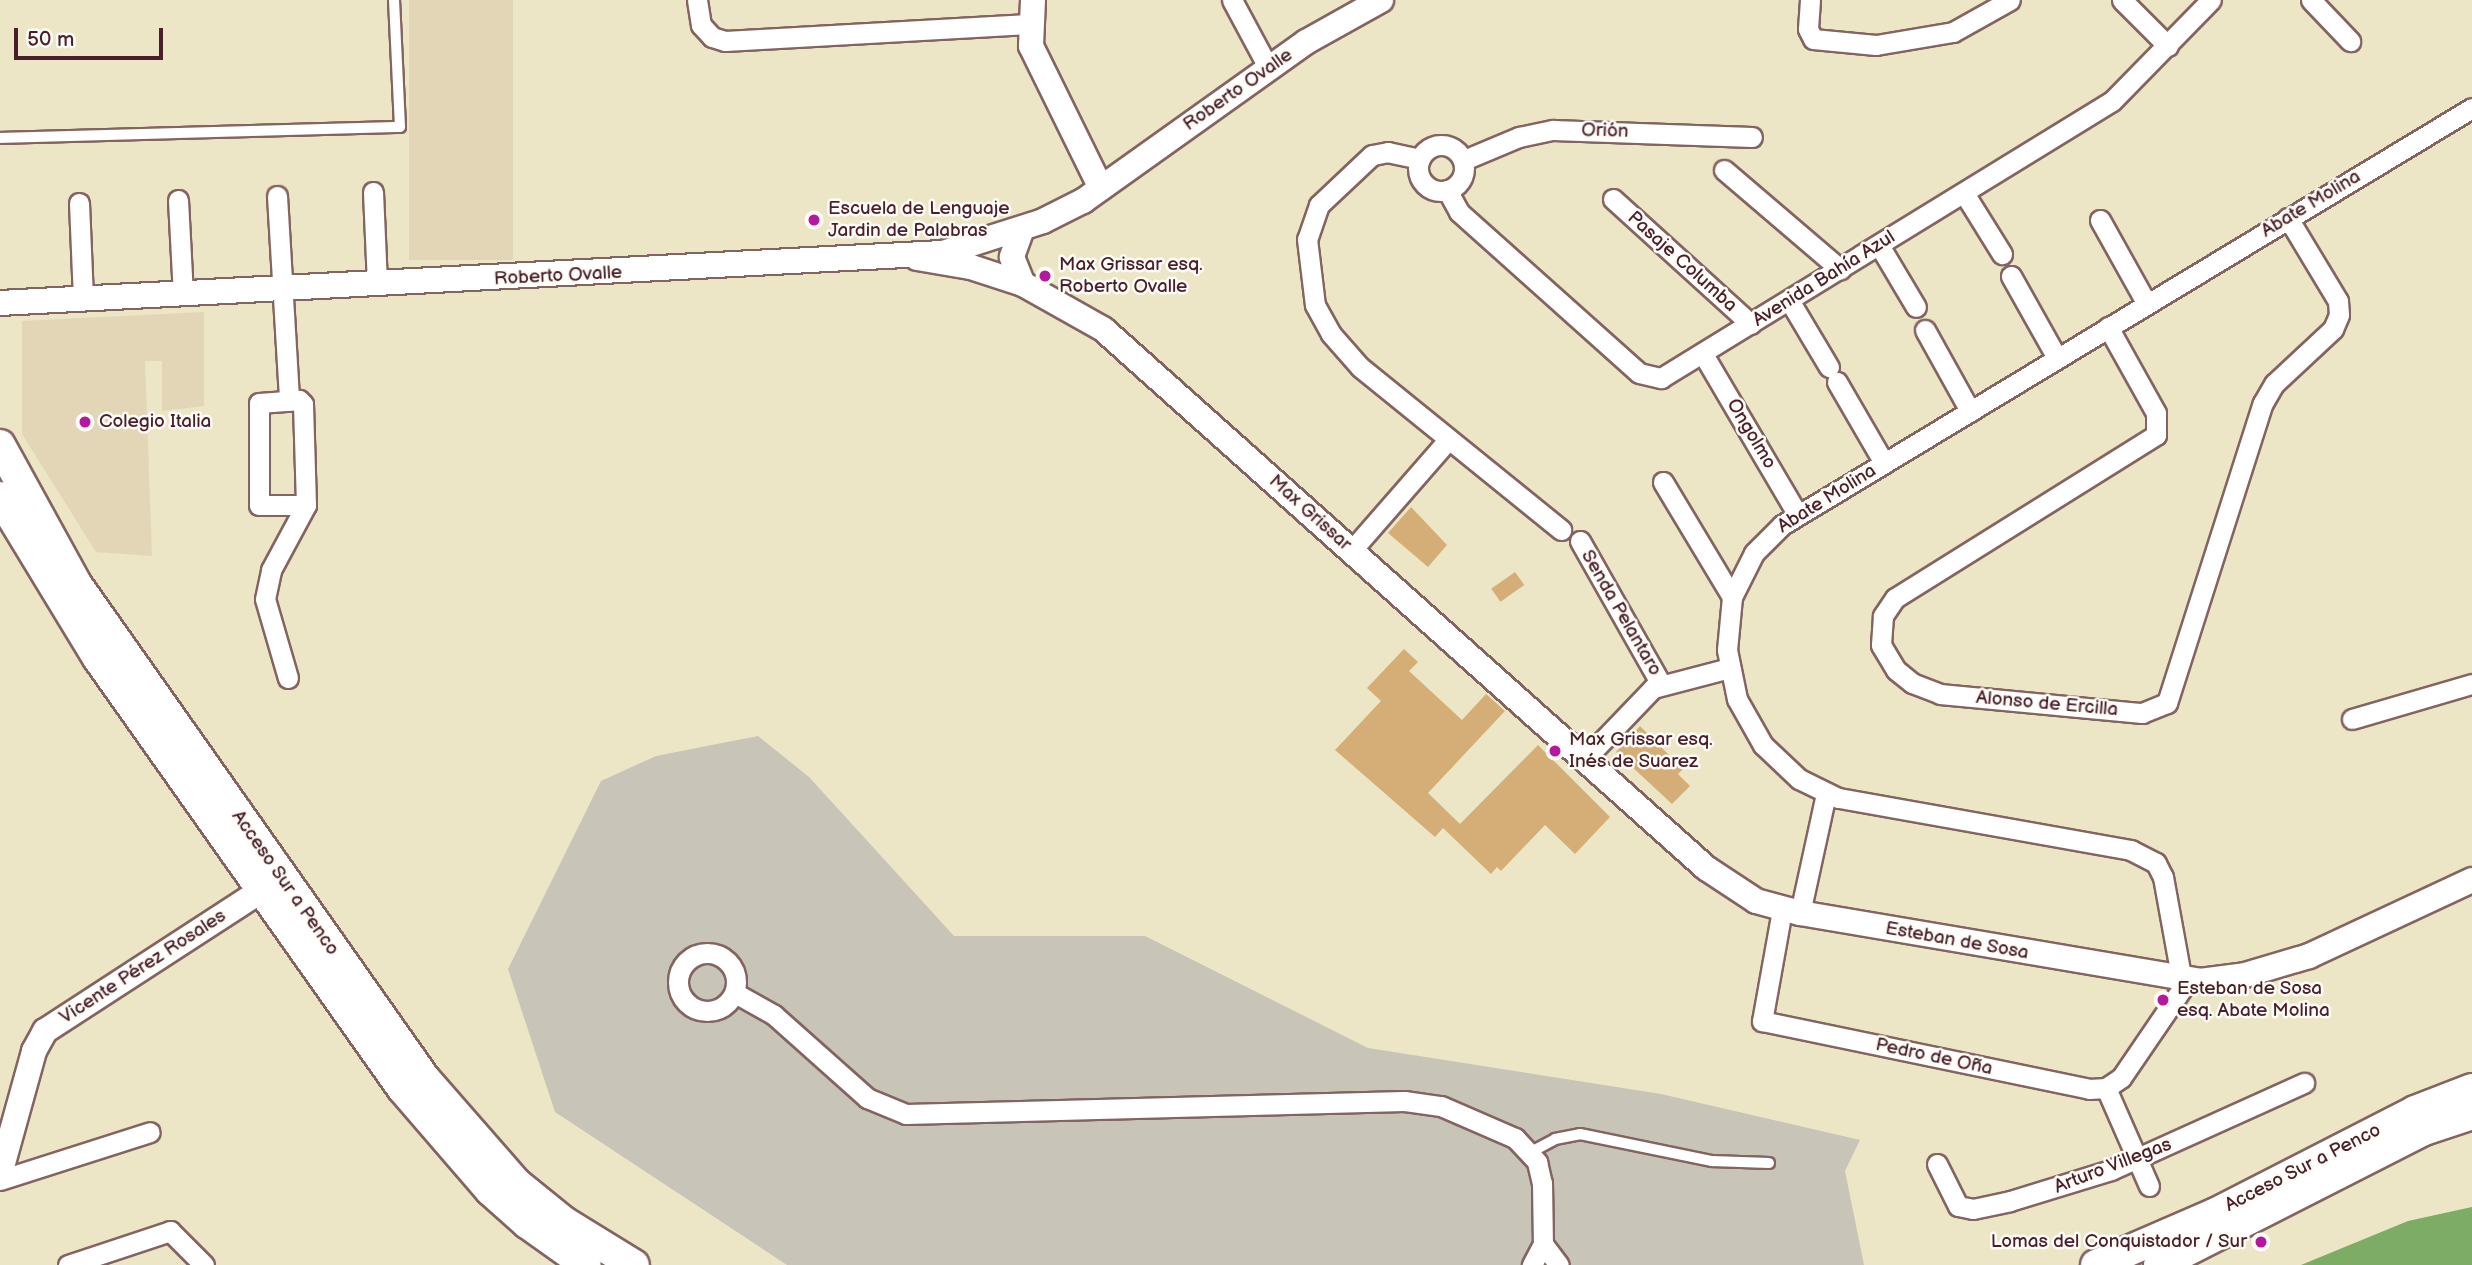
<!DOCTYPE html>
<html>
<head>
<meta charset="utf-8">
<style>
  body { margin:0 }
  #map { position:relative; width:2472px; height:1265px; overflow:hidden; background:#ece5c6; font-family:"Balsamiq Sans",sans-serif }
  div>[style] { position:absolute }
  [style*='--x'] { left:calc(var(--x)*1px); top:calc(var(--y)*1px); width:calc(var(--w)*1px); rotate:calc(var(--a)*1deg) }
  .built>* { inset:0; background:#e3d6b7; transform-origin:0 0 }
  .industrial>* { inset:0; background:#c8c4b8 }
  .forest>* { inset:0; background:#7cac66 }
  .building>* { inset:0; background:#d5ae77; transform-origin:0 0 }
  .roads { filter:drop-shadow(2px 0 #836461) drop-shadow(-2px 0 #836461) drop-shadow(0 2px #836461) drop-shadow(0 -2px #836461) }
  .service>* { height:10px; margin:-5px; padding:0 5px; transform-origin:5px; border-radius:5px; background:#fff }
  .minor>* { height:19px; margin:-9.5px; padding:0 9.5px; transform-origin:9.5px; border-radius:9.5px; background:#fff }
  .minor>.ring { margin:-9.5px; padding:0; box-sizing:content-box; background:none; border:19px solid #fff; border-radius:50% }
  .tertiary>* { height:24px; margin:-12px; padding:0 12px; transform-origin:12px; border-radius:12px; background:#fff }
  .primary>* { height:30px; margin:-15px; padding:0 15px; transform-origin:15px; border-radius:15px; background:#fff }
  .dots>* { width:19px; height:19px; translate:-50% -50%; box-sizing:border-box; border:4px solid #fdfcf7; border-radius:50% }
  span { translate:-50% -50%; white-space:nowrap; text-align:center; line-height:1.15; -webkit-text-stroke:5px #fdfcf7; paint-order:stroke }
  .street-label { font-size:19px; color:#4a1f2b }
  .poi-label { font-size:19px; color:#4a1f2b }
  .left { translate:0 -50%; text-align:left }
  .right { translate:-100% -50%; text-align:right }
  .scale { position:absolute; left:14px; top:28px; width:149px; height:32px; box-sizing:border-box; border:4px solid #4a1f2b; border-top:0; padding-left:9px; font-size:21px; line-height:24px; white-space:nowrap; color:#4a1f2b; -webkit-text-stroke:5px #fdfcf7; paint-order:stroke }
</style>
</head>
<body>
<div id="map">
  <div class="built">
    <i style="left:409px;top:0;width:104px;height:260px"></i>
    <i style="clip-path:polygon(204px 312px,204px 406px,162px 411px,162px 361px,145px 361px,152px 556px,96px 552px,22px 434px,22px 321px)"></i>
  </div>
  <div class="industrial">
    <i style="clip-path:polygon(758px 736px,809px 777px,954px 936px,1145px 936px,1368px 1048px,1661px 1094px,1860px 1140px,1845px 1171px,1864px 1265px,787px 1265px,555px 1112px,508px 969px,601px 781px,656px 756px)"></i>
  </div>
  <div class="forest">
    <i style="clip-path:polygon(2472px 1207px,2472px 1265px,2301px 1265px,2408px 1221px)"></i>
  </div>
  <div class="building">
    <i style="clip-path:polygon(1411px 507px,1447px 545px,1428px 567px,1388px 533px)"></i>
    <i style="left:1515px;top:572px;width:16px;height:29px;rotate:55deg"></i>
    <i style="clip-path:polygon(1404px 649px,1418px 662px,1409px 671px,1462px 720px,1486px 694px,1505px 711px,1428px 793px,1460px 824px,1538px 745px,1610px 817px,1575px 854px,1545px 825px,1501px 871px,1497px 867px,1491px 874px,1443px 828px,1435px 837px,1335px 750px,1381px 701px,1367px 688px)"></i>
    <i style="clip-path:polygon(1640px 726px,1683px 769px,1678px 774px,1690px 786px,1672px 804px,1616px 752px)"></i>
  </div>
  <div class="roads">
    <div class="service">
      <i style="--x:0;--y:138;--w:400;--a:-1.6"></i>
      <i style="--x:400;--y:127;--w:127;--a:-92.7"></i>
      <i style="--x:1531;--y:1152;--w:27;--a:-28"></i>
      <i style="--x:1555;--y:1139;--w:25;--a:-11"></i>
      <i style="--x:1580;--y:1134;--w:135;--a:11.6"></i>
      <i style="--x:1712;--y:1161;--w:57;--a:2"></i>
    </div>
    <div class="minor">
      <i style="--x:697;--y:0;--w:25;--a:81"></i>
      <i style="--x:701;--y:25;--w:16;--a:47"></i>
      <i style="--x:712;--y:37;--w:14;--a:17"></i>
      <i style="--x:725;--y:41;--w:304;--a:-3.2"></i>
      <i style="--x:1232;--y:0;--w:76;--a:61.8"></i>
      <i style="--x:1810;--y:0;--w:29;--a:94"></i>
      <i style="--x:1808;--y:29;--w:11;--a:63"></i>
      <i style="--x:1813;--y:39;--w:63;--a:5.4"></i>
      <i style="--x:1876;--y:45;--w:78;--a:-9.6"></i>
      <i style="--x:1953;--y:32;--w:65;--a:-29.3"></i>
      <i style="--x:2122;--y:0;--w:65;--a:45"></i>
      <i style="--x:2311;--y:0;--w:57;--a:46.4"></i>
      <i class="ring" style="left:1418px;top:145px;width:27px;height:27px"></i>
      <i style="--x:1420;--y:159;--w:33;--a:-168"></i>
      <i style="--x:1388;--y:152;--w:16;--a:169"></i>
      <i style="--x:1372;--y:155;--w:73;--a:136.7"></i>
      <i style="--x:1319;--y:205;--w:36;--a:109"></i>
      <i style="--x:1307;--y:239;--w:66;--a:83.1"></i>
      <i style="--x:1315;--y:305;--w:33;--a:61"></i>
      <i style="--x:1331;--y:334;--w:44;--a:48.7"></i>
      <i style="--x:1360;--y:367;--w:259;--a:39"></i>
      <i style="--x:1464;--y:160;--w:60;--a:-22.7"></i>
      <i style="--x:1519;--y:137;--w:35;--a:-12"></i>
      <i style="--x:1553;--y:130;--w:199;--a:2"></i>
      <i style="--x:1724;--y:170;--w:153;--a:40.5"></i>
      <i style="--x:1447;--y:190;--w:25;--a:61"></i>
      <i style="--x:1459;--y:212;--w:241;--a:41.8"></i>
      <i style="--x:1639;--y:373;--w:23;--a:13"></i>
      <i style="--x:1661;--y:378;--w:529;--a:-31.56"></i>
      <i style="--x:2112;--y:101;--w:141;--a:-45.6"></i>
      <i style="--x:373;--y:192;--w:93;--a:87.5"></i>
      <i style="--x:1964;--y:193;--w:72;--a:58.1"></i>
      <i style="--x:277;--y:196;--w:205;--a:86.6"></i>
      <i style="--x:1613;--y:199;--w:186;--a:42.2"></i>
      <i style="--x:178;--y:200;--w:94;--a:87"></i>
      <i style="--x:79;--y:203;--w:96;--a:87.6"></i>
      <i style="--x:2100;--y:220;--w:96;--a:60.8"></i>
      <i style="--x:1879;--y:245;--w:72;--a:59.2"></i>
      <i style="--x:2011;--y:276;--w:94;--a:60.7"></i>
      <i style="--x:1789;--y:300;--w:78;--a:59.2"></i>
      <i style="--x:2108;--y:327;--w:98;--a:60.8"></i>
      <i style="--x:2156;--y:413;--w:22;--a:90"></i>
      <i style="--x:2156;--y:435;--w:308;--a:148"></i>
      <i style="--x:1895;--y:598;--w:22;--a:124"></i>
      <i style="--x:1883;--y:616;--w:29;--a:94"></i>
      <i style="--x:1881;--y:645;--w:29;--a:59"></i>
      <i style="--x:1896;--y:670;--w:21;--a:39"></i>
      <i style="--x:1912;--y:683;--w:30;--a:21"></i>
      <i style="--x:1940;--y:694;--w:203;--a:5.4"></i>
      <i style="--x:2142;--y:713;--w:27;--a:-22"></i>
      <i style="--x:2167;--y:703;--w:315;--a:-72.3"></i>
      <i style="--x:2263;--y:403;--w:22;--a:-60"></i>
      <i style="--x:2274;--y:384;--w:81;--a:-43"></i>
      <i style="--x:2333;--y:329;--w:15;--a:-67"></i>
      <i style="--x:2339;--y:315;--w:14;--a:-94"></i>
      <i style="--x:2338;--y:301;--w:97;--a:-121.1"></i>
      <i style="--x:1925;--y:330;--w:93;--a:60.9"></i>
      <i style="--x:1703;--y:354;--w:187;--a:59.5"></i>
      <i style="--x:1837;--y:382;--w:94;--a:59.9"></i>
      <i style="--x:1663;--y:482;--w:134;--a:59"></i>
      <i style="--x:1580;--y:541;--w:164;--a:60.5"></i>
      <i style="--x:1352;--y:550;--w:146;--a:-48.9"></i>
      <i style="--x:288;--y:678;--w:82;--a:-106.2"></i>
      <i style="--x:265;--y:599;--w:30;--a:-78"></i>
      <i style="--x:271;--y:570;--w:74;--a:-61.7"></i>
      <i style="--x:306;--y:505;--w:101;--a:-91.7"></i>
      <i style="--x:303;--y:404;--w:6;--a:-135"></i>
      <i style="--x:299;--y:400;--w:40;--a:175.7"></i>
      <i style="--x:259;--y:403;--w:102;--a:90"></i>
      <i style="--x:259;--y:505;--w:47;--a:0"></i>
      <i style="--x:2352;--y:719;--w:125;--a:-16.3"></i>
      <i style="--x:1585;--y:759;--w:98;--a:-46.2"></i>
      <i style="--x:1653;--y:688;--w:79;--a:-14.7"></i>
      <i style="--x:1782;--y:910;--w:113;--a:100.2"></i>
      <i style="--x:1762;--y:1021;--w:334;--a:11.7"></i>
      <i style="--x:2089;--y:1089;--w:17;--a:-3"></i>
      <i style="--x:2106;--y:1088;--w:18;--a:-34"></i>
      <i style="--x:2121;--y:1078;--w:110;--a:-55.7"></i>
      <i style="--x:2183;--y:987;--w:112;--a:-100.3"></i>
      <i style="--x:2163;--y:877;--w:16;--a:-117"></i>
      <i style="--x:2156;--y:863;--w:28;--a:-153"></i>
      <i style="--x:2131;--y:850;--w:298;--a:-169.9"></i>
      <i style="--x:1838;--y:798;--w:43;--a:-154"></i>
      <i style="--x:1799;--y:779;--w:50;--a:-136.6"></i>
      <i style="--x:1763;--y:745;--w:53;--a:-119.5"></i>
      <i style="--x:1737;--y:699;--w:50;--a:-101.5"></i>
      <i style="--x:1727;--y:650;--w:53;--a:-84.6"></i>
      <i style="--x:1732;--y:597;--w:49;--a:-63.4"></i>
      <i style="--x:1754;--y:553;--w:40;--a:-45"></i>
      <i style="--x:1782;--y:525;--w:806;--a:-31.15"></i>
      <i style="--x:1800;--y:913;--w:122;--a:-77.7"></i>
      <i class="ring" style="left:678px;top:953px;width:39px;height:39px"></i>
      <i style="--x:735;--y:993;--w:45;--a:29.4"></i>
      <i style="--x:774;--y:1015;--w:125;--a:41.7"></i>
      <i style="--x:867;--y:1098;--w:42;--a:22.3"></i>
      <i style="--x:906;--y:1114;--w:498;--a:-1.5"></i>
      <i style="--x:1404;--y:1101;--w:37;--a:8"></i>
      <i style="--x:1441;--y:1106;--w:81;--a:23.4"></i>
      <i style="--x:1515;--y:1138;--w:33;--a:47"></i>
      <i style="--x:1537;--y:1162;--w:22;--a:77"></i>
      <i style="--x:1542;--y:1183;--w:61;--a:89.1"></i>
      <i style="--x:1543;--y:1244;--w:24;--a:118"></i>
      <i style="--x:2106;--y:1088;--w:107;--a:66.3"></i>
      <i style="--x:1937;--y:1164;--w:47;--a:63.4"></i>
      <i style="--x:1958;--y:1206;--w:15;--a:11"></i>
      <i style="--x:1973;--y:1209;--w:38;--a:-12"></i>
      <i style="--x:2010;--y:1201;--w:106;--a:-17.1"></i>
      <i style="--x:2111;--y:1170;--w:212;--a:-24.3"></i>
      <i style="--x:0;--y:1180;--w:157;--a:-17.7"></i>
      <i style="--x:1543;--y:1244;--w:26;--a:53"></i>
      <i style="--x:68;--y:1265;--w:108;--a:-18.4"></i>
      <i style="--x:170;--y:1231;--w:48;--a:45"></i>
    </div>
    <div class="tertiary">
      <i style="--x:1033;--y:0;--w:46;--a:92.5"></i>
      <i style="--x:1031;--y:46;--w:158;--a:63.8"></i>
      <i style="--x:1022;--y:229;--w:30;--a:110"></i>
      <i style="--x:1012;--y:257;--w:29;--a:68"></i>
      <i style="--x:917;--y:258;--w:55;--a:9.5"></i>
      <i style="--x:971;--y:267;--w:55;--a:18.1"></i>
      <i style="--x:1023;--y:284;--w:92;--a:29.4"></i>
      <i style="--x:1103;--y:329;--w:809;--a:41.79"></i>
      <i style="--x:1706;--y:868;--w:60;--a:33.4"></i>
      <i style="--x:1756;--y:901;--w:46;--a:15.3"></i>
      <i style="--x:1800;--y:913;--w:406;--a:9.6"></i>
      <i style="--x:2200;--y:981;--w:45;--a:-7.6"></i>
      <i style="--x:2245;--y:975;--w:67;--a:-16.5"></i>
      <i style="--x:2309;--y:956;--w:180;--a:-25"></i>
      <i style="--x:0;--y:303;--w:944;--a:-3.04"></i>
      <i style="--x:943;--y:253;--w:105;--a:-17.7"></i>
      <i style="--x:1043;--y:221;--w:45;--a:-26.6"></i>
      <i style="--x:1083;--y:201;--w:274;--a:-35.5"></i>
      <i style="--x:1306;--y:42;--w:86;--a:-29.2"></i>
      <i style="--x:0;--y:1174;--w:128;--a:-74.5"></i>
      <i style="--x:34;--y:1051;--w:23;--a:-61"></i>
      <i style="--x:45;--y:1031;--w:259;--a:-33"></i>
    </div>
    <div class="primary">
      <i style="--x:0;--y:445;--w:160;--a:61.2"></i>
      <i style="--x:77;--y:585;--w:604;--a:54.84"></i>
      <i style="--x:425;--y:1079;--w:140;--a:48.8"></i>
      <i style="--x:517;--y:1184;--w:60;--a:39"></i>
      <i style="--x:564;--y:1222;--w:82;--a:31.6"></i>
      <i style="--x:0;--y:497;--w:188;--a:58.7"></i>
      <i style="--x:98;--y:658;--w:527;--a:54.74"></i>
      <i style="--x:402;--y:1088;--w:135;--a:49.2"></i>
      <i style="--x:490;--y:1190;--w:50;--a:41.7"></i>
      <i style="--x:527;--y:1223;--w:72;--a:35.4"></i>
      <i style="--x:2096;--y:1265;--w:129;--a:-23.4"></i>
      <i style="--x:2214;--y:1214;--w:226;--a:-27.1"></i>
      <i style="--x:2415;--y:1111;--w:61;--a:-21.1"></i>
      <i style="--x:2159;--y:1265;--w:297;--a:-27"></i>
      <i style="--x:2424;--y:1130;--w:51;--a:-18.4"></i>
    </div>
  </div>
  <div class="dots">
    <i style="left:814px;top:220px;background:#b5179e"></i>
    <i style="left:1045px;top:276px;background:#b5179e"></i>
    <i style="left:85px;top:422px;background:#b5179e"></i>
    <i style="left:1555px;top:751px;background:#b5179e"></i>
    <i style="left:2163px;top:1000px;background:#b5179e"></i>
    <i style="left:2261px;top:1242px;background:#b5179e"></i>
  </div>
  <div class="street-label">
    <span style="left:1238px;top:90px;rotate:-35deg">Roberto Ovalle</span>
    <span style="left:1605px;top:131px;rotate:2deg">Orión</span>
    <span style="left:2311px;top:204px;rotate:-31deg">Abate Molina</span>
    <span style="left:1682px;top:262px;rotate:42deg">Pasaje Columba</span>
    <span style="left:558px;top:276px;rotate:-3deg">Roberto Ovalle</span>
    <span style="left:1824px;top:279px;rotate:-32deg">Avenida Bahía Azul</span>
    <span style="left:1751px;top:434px;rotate:59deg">Ongolmo</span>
    <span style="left:1827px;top:499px;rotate:-32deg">Abate Molina</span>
    <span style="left:1310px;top:513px;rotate:42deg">Max Grissar</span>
    <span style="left:1621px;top:613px;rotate:60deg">Senda Pelantaro</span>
    <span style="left:2047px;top:704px;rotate:5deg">Alonso de Ercilla</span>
    <span style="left:285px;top:883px;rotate:55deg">Acceso Sur a Penco</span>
    <span style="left:1957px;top:941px;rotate:10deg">Esteban de Sosa</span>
    <span style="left:143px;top:967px;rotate:-33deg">Vicente Pérez Rosales</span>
    <span style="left:1934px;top:1057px;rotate:12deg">Pedro de Oña</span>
    <span style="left:2113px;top:1166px;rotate:-21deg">Arturo Villegas</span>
    <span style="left:2303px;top:1168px;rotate:-27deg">Acceso Sur a Penco</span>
  </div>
  <div class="poi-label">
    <span class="left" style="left:828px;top:220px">Escuela de Lenguaje<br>Jardin de Palabras</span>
    <span class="left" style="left:1059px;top:276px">Max Grissar esq.<br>Roberto Ovalle</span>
    <span class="left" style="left:99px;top:422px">Colegio Italia</span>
    <span class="left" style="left:1569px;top:751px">Max Grissar esq.<br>Inés de Suarez</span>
    <span class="left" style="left:2177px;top:1000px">Esteban de Sosa<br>esq. Abate Molina</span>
    <span class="right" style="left:2247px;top:1242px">Lomas del Conquistador / Sur</span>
  </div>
  <div class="scale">50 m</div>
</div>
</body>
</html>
